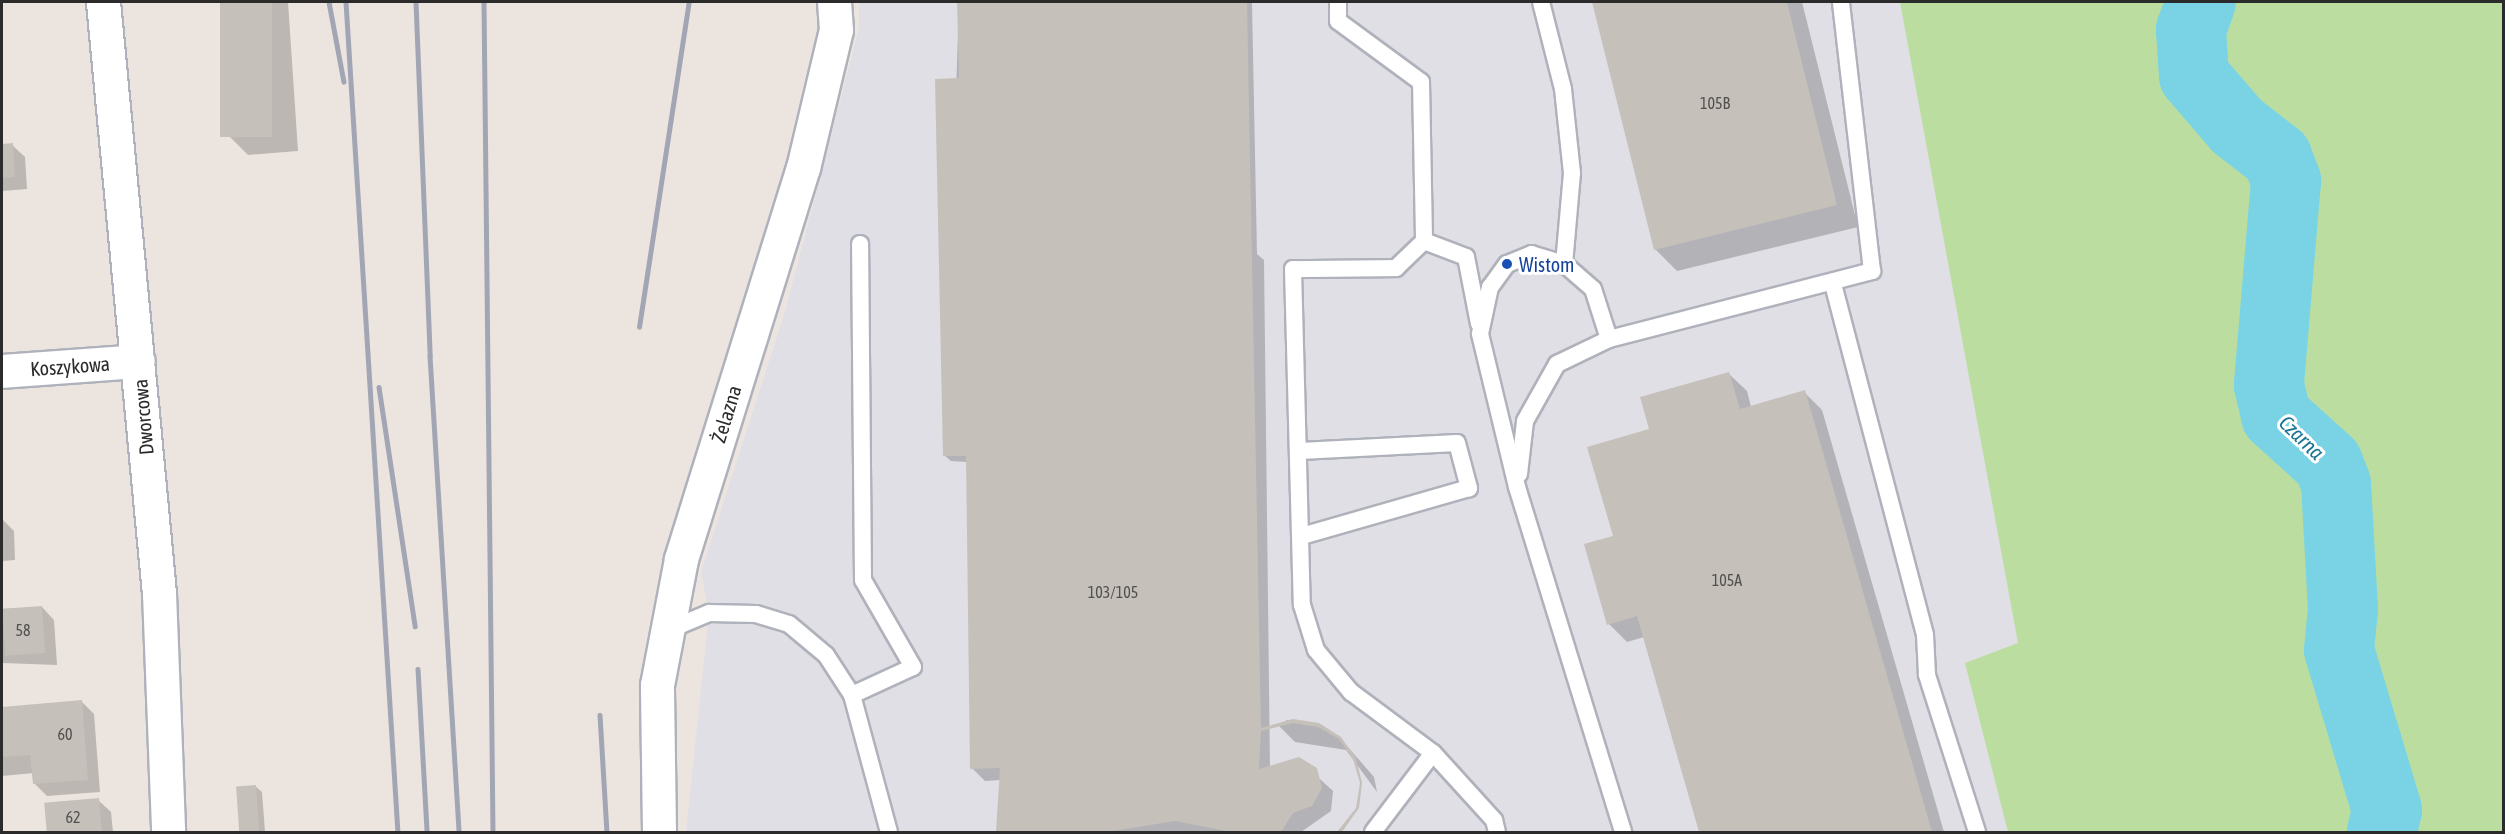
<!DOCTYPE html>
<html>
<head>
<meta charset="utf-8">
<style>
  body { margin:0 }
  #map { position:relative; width:2505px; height:834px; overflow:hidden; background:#ece5df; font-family:"Asap Condensed",sans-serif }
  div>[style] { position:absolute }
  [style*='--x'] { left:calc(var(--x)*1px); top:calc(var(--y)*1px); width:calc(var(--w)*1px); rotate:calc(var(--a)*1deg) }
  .industrial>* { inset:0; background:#e0dfe5 }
  .green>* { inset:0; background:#bbdea0 }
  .shadow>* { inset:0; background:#0003 }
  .river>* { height:70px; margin:-35px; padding:0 35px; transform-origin:35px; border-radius:35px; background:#7ad3e5 }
  .building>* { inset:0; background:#c5c0ba; transform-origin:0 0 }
  .roads { filter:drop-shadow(2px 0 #afb2bb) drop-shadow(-2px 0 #afb2bb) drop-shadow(0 2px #afb2bb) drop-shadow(0 -2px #afb2bb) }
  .service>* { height:16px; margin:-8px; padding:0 8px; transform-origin:8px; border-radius:8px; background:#fff }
  .minor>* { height:33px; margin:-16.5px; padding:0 16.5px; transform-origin:16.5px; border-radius:16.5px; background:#fff }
  .tertiary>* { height:33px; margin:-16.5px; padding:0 16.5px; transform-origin:16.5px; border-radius:16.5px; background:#fff }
  .rail>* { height:4.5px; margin:-2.25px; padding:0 2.25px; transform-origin:2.25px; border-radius:2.25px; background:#a2a6b4 }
  .dots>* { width:16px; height:16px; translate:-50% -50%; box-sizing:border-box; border:3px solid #fff; border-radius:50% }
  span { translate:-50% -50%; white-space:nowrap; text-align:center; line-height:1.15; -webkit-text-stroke:6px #fff; paint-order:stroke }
  .number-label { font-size:16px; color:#52504f }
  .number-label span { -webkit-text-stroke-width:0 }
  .transit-label { font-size:20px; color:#164399 }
  .left { translate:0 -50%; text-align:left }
  .street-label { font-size:20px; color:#2b2b2b }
  .water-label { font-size:21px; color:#187493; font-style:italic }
  .frame { position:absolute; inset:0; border:3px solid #2b2b2b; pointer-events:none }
</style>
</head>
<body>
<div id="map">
  <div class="industrial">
    <i style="clip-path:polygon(859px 2px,2503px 2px,2503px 832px,686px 832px,709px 613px,701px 572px,785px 312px,859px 28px)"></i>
  </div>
  <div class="green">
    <i style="clip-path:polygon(1900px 2px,2503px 2px,2503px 832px,2008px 832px,1965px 663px,2018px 643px)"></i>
  </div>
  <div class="shadow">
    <i style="clip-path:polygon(221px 2px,288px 2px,298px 151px,248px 155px,230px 137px)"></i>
    <i style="clip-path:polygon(959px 2px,1252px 2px,1257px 254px,1264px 260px,1270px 770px,1298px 759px,1333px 791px,1331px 811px,1301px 832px,998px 832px,1001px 780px,985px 781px,972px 768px,967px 462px,951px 461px,944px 455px)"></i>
    <i style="clip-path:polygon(1594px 2px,1802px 2px,1858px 227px,1677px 271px,1655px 249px)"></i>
    <i style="clip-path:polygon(2px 145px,12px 145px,25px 157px,27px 189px,2px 191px)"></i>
    <i style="clip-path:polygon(1729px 374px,1747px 391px,1751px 407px,1804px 392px,1822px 410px,1944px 832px,1701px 832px,1644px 637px,1627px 642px,1609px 624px,1615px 537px,1651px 430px)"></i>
    <i style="clip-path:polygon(2px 519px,14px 531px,15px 560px,2px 561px)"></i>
    <i style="clip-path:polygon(42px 607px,54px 620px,57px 665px,2px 663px,2px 609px)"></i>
    <i style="clip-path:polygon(81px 701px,94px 714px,100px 792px,47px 796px,35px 784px,34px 773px,2px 776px,2px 708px)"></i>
    <i style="clip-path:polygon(1287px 720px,1318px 725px,1340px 738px,1374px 777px,1377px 792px,1346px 750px,1295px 742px,1278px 725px)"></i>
    <i style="clip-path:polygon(255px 786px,262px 792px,265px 832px,242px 832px)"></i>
    <i style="clip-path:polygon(98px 800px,111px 812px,113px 832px,48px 832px,46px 804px)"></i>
  </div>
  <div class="river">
    <i style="--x:2201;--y:2;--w:30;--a:110"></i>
    <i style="--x:2191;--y:30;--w:46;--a:86.3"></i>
    <i style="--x:2194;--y:76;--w:66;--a:49.3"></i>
    <i style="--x:2237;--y:126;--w:51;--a:37.8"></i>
    <i style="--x:2277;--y:157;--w:26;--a:69"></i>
    <i style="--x:2286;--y:181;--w:205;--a:94.8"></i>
    <i style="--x:2269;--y:385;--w:32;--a:77"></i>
    <i style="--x:2276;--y:416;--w:70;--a:42.1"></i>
    <i style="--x:2328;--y:463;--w:22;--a:69"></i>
    <i style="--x:2336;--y:484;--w:125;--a:86.8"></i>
    <i style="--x:2343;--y:609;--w:41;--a:95.6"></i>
    <i style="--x:2339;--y:650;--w:167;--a:73.3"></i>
    <i style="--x:2387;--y:810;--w:23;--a:103"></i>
  </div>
  <div class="building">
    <i style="left:220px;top:2px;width:52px;height:135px"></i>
    <i style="clip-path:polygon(957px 2px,1247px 2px,1261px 728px,1293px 719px,1319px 723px,1341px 737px,1356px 758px,1362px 783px,1359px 808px,1342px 832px,1337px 832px,1356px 808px,1360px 783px,1353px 759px,1339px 739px,1318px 727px,1293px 723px,1261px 731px,1259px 769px,1299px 757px,1317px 768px,1322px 788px,1312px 806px,1293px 813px,1281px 832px,1232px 832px,1175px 821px,1107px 832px,996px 832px,1000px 768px,970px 769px,966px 456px,943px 456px,935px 79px,959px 78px)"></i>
    <i style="clip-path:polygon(1592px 2px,1787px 2px,1837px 205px,1654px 250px)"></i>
    <i style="clip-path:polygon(13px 143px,15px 177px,2px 178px,2px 144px)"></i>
    <i style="clip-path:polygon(1729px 372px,1740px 409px,1805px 390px,1932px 832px,1699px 832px,1637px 616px,1607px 625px,1584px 544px,1613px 536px,1587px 447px,1649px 429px,1640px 397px)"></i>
    <i style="left:42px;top:606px;width:47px;height:40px;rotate:86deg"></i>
    <i style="clip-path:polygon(82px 700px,88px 780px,33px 784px,30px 755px,2px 757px,2px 707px)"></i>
    <i style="left:256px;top:785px;width:46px;height:20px;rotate:86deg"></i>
    <i style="left:99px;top:798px;width:34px;height:55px;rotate:85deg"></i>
  </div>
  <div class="roads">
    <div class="service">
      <i style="--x:1338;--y:2;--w:19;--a:90"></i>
      <i style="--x:1338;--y:21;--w:103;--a:36.3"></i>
      <i style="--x:1421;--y:82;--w:159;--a:88.9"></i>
      <i style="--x:1424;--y:241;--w:45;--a:20.9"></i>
      <i style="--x:1466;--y:257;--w:68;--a:79"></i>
      <i style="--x:1541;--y:2;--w:90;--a:75.8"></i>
      <i style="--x:1563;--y:89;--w:84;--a:83.9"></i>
      <i style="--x:1572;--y:173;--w:91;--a:95"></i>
      <i style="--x:1424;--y:241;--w:39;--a:136"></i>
      <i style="--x:1396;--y:268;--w:103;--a:179.4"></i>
      <i style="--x:1293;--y:269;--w:336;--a:88.5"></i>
      <i style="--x:1302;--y:605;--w:47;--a:72.7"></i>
      <i style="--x:1316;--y:650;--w:55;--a:50.2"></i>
      <i style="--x:1351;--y:692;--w:102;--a:36.6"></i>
      <i style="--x:1433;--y:753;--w:91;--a:47.7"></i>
      <i style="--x:1494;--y:820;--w:12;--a:76"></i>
      <i style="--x:1833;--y:284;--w:363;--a:75.3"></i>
      <i style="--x:1925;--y:635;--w:40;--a:87.1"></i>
      <i style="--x:1927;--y:675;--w:165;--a:72.3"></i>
      <i style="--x:1609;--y:339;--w:52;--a:-107.7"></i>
      <i style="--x:1593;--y:289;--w:38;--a:-139"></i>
      <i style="--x:1564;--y:264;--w:34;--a:-163"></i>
      <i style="--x:1532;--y:254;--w:27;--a:158"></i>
      <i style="--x:1507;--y:264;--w:29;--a:126"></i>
      <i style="--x:1490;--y:287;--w:48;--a:102"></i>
      <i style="--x:1480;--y:334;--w:157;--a:76.4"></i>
      <i style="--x:1517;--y:487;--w:361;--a:72.9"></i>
      <i style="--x:1300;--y:451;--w:157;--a:-2.9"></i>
      <i style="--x:1457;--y:443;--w:47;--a:75.1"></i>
      <i style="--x:1469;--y:488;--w:174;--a:164"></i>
      <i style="--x:1519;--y:474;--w:53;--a:-83.5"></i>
      <i style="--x:1525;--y:421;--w:65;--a:-60.7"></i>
      <i style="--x:1557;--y:364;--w:58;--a:-25.7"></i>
      <i style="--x:1609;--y:339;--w:272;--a:-14.5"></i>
      <i style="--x:1872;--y:271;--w:271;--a:-96.6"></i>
      <i style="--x:666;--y:631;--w:47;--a:-22.7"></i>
      <i style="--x:709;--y:613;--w:47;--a:1.2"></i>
      <i style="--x:756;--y:614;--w:34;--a:17"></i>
      <i style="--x:789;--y:624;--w:48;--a:40"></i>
      <i style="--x:826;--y:655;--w:48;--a:57"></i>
      <i style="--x:852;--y:695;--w:142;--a:74.9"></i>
      <i style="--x:852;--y:695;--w:67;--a:-24.7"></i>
      <i style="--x:913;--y:667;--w:100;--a:-119.9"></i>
      <i style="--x:863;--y:580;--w:336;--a:-90.5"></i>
      <i style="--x:1373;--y:832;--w:99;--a:-52.8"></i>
    </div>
    <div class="minor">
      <i style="--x:2;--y:371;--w:136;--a:-4.2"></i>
      <i style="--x:659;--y:832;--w:147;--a:-90.8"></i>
      <i style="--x:657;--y:685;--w:128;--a:-79.2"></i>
      <i style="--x:681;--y:559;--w:410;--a:-72.7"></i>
      <i style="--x:803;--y:168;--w:142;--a:-76.6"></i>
      <i style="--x:836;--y:30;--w:28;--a:-94"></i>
    </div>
    <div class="tertiary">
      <i style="--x:103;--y:2;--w:594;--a:84.59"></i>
      <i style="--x:159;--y:593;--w:239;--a:87.8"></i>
    </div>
  </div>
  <div class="rail">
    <i style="--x:329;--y:2;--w:81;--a:79.4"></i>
    <i style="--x:346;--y:2;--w:832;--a:86.42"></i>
    <i style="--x:416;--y:2;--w:354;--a:87.7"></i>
    <i style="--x:430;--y:356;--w:477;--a:86.5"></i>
    <i style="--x:484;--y:2;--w:830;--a:89.38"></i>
    <i style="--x:639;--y:327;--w:329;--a:-81.3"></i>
    <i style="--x:379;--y:387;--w:242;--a:81.4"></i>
    <i style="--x:418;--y:669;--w:163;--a:86.8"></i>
    <i style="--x:600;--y:715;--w:117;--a:86.6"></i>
  </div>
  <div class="dots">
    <i style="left:1507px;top:264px;background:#1a4fb4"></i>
  </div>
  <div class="number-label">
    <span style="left:1715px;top:103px">105B</span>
    <span style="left:1727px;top:580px">105A</span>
    <span style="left:1113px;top:592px">103/105</span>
    <span style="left:23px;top:630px">58</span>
    <span style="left:65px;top:734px">60</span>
    <span style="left:73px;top:817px">62</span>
  </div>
  <div class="transit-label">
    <span class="left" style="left:1519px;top:264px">Wistom</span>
  </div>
  <div class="street-label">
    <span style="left:70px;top:366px;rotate:-4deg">Koszykowa</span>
    <span style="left:726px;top:414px;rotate:-73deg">Żelazna</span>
    <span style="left:143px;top:417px;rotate:-95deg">Dworcowa</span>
  </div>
  <div class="water-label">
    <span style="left:2302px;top:437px;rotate:44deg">Czarna</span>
  </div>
  <div class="frame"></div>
</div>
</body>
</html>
